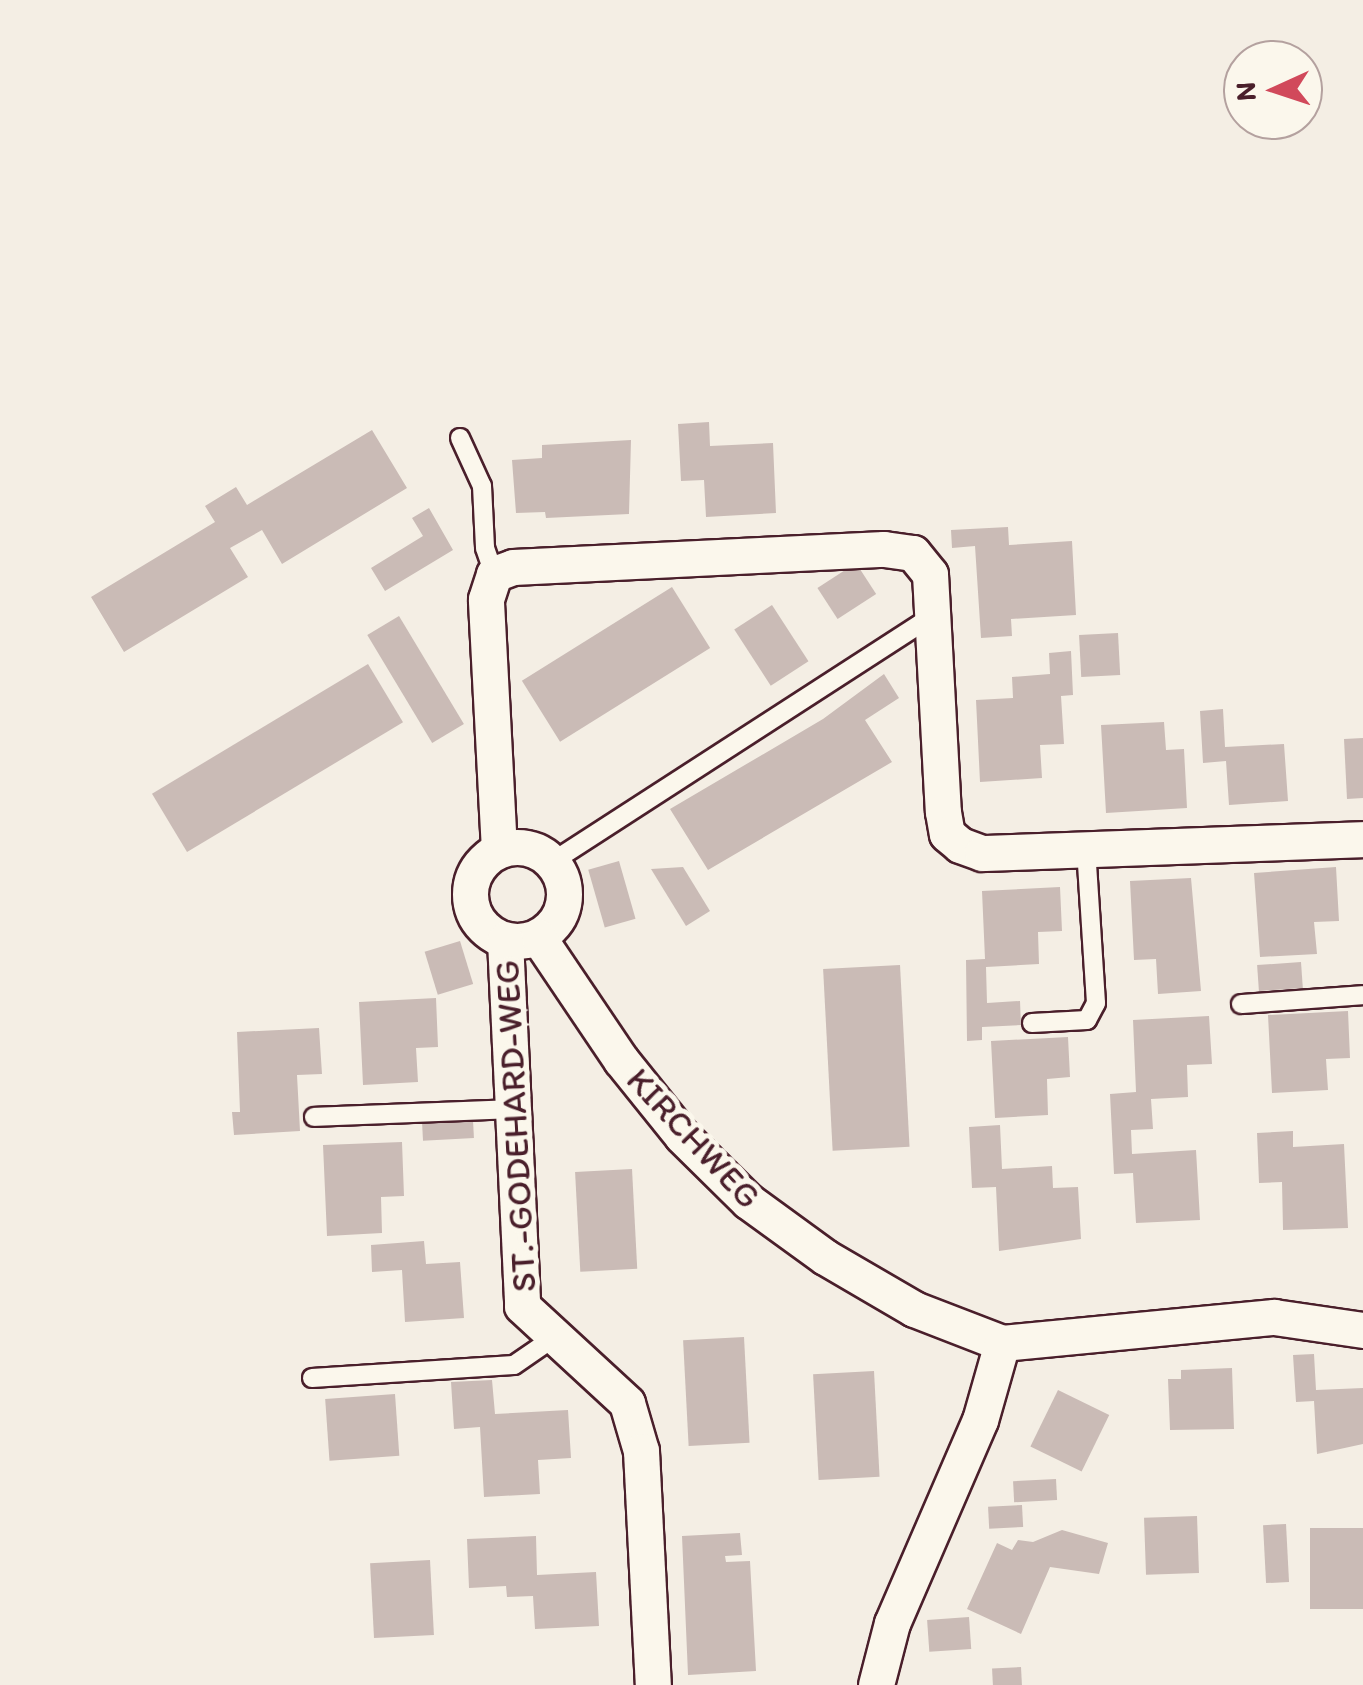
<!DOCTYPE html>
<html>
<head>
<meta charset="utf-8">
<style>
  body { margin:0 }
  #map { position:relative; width:1363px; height:1685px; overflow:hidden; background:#f4eee4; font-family:Itim,sans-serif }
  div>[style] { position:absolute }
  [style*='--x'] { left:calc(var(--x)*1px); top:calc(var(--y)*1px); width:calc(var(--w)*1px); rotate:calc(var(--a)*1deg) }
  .building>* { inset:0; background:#cabbb6; transform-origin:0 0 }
  .roads { filter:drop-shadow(2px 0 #4a1f2b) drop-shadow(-2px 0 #4a1f2b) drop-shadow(0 2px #4a1f2b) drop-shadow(0 -2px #4a1f2b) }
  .lane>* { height:18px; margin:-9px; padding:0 9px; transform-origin:9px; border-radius:9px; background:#fbf7ec }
  .street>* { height:35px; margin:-17.5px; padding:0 17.5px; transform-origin:17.5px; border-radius:17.5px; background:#fbf7ec }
  .street>.ring { margin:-17.5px; padding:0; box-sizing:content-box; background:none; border:35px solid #fbf7ec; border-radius:50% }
  span { translate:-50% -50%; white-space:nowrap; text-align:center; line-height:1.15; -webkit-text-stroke:10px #fbf7ec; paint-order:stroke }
  .street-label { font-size:35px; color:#4a1f2b }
  .north { position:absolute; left:1223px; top:40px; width:100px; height:100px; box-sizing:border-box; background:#fbf7ec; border:2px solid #b4a19f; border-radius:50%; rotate:267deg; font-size:28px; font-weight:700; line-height:40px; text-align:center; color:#4a1f2b }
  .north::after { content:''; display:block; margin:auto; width:35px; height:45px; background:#d1495b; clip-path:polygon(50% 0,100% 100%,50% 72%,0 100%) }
</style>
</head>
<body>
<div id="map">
  <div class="building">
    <i style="clip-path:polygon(709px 422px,710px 446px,773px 443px,776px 513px,706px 517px,704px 480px,681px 481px,678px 424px)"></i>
    <i style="clip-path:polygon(372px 430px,407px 488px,282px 564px,262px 530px,230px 548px,248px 577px,124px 652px,91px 597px,215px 522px,205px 506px,236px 487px,247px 505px)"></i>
    <i style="clip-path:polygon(631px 440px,629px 514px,546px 518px,545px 512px,516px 513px,512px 460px,542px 458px,542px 445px)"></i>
    <i style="clip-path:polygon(429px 508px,453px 550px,385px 591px,371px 568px,423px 536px,412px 518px)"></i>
    <i style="clip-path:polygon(1008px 527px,1009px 545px,1072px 541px,1076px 615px,1011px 619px,1012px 636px,981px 638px,975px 546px,952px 548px,951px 530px)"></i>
    <i style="left:856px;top:563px;width:37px;height:46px;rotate:57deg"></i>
    <i style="left:672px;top:587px;width:72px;height:177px;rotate:58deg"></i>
    <i style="left:772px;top:605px;width:67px;height:45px;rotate:57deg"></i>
    <i style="left:399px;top:616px;width:126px;height:37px;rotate:59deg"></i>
    <i style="left:1118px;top:633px;width:42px;height:39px;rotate:87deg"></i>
    <i style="clip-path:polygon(1071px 651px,1073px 695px,1061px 696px,1064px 744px,1040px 745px,1042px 778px,980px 782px,976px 700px,1013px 698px,1012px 677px,1050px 674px,1049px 653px)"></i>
    <i style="left:368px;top:664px;width:68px;height:252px;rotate:59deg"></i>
    <i style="clip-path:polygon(884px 674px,899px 698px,865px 720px,892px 762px,708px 870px,670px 809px,823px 719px)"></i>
    <i style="clip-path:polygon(1223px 709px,1225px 747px,1284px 744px,1288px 801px,1229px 805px,1226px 761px,1203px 763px,1200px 711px)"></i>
    <i style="clip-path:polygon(1164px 722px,1166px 750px,1184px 749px,1187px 808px,1106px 813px,1101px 725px)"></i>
    <i style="clip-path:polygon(1363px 738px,1363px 798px,1347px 799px,1344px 739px)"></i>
    <i style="left:619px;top:861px;width:60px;height:32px;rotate:74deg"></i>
    <i style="clip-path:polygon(683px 867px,710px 911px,686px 926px,651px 869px)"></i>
    <i style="clip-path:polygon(1336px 867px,1339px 921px,1314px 922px,1317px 954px,1260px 957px,1254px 873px)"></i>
    <i style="clip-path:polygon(1191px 878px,1201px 991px,1158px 994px,1156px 959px,1134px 960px,1130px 881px)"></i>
    <i style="clip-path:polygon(1060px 887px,1062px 931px,1038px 932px,1039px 964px,986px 967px,987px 1003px,1020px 1001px,1021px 1025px,982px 1027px,982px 1040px,967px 1041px,966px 960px,985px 959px,982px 891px)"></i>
    <i style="left:460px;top:941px;width:45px;height:37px;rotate:73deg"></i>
    <i style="left:1301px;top:962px;width:26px;height:44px;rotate:86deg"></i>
    <i style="left:900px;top:965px;width:182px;height:77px;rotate:87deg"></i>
    <i style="clip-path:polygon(436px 998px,438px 1047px,416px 1048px,418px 1082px,363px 1085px,359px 1002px)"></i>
    <i style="clip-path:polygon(1348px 1011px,1350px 1058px,1326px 1059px,1328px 1090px,1272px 1093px,1268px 1015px)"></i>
    <i style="clip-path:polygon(1209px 1016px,1212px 1064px,1187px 1065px,1188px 1097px,1151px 1099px,1153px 1129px,1131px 1130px,1132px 1154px,1196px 1150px,1200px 1220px,1136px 1223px,1133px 1173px,1114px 1174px,1110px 1094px,1136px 1092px,1133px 1020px)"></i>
    <i style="clip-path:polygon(319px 1028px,322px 1074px,297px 1075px,300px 1131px,234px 1135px,232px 1112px,240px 1112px,237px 1032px)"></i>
    <i style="clip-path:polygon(1068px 1037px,1070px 1077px,1047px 1079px,1048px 1115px,995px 1118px,991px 1041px)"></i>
    <i style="left:473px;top:1120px;width:18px;height:51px;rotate:87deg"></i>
    <i style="clip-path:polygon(1000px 1125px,1002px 1169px,1052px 1166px,1053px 1188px,1078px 1187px,1081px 1239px,999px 1251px,996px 1187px,972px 1188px,969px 1127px)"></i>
    <i style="clip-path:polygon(1293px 1131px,1293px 1147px,1344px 1144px,1348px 1228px,1283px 1230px,1282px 1182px,1259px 1183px,1257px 1133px)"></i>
    <i style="clip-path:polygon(402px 1142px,404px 1196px,381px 1197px,382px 1233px,327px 1236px,323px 1145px)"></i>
    <i style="left:632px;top:1169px;width:100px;height:57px;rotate:87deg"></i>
    <i style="clip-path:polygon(424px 1241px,426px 1264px,460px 1262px,464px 1318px,405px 1322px,402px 1270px,372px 1272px,371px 1245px)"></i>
    <i style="left:744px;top:1337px;width:106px;height:61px;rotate:87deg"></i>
    <i style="clip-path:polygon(1314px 1354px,1316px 1390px,1363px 1388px,1363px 1444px,1317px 1454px,1314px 1401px,1296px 1402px,1293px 1355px)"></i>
    <i style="clip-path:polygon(1232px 1368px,1234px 1429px,1170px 1430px,1168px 1379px,1181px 1379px,1181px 1370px)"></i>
    <i style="left:874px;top:1371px;width:106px;height:61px;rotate:87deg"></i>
    <i style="clip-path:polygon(492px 1380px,495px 1414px,568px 1410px,571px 1458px,538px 1460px,540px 1494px,484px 1497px,480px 1427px,454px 1429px,451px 1382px)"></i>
    <i style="left:1058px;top:1390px;width:57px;height:63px;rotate:26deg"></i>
    <i style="left:395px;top:1394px;width:62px;height:70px;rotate:86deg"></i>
    <i style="left:1056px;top:1479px;width:21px;height:43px;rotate:87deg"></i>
    <i style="left:1022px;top:1505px;width:22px;height:34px;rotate:87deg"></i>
    <i style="left:1197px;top:1516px;width:57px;height:53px;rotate:88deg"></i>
    <i style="left:1286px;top:1524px;width:58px;height:23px;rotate:87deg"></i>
    <i style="left:1363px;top:1528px;width:81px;height:53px;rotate:90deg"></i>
    <i style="clip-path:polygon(1062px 1530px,1108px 1543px,1099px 1574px,1050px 1567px,1021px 1634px,967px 1609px,997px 1543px,1012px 1550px,1018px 1540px,1033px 1542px)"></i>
    <i style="clip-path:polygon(740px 1533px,742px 1555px,725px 1556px,726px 1562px,750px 1561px,756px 1671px,688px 1675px,682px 1536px)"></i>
    <i style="clip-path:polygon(536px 1536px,537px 1575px,596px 1572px,599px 1626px,535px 1629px,533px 1596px,507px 1597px,506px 1586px,469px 1588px,467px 1539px)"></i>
    <i style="left:430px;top:1560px;width:75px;height:60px;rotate:87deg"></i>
    <i style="left:969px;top:1617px;width:32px;height:42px;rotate:86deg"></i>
    <i style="left:1021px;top:1667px;width:18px;height:29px;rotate:87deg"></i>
  </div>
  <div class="roads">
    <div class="lane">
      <i style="--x:460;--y:438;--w:53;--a:65.4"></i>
      <i style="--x:482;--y:486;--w:62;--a:87.2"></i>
      <i style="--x:485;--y:548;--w:28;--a:71"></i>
      <i style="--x:552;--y:862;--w:455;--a:-32.9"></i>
      <i style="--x:1241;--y:1004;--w:122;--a:-4.2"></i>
      <i style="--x:1032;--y:1023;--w:55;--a:-3.1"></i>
      <i style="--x:1087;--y:1020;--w:19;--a:-62"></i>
      <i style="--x:1096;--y:1003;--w:154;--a:-93.7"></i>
      <i style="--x:314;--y:1117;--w:198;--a:-2.3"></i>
      <i style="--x:312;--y:1378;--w:202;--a:-3.7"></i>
      <i style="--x:514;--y:1365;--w:51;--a:-34.6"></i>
    </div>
    <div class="street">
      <i class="ring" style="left:470px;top:847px;width:59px;height:59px"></i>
      <i style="--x:499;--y:850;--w:251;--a:-93"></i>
      <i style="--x:486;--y:599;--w:26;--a:-72"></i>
      <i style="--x:494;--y:574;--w:20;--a:-20"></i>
      <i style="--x:513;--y:567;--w:371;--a:-2.8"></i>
      <i style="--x:884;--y:549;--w:29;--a:8"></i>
      <i style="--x:913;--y:553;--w:27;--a:51"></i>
      <i style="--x:930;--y:574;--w:238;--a:86.9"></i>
      <i style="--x:943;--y:812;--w:22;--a:80"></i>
      <i style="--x:947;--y:834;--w:17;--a:40"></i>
      <i style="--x:960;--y:845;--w:23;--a:20"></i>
      <i style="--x:982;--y:853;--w:381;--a:-2.1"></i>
      <i style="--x:538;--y:937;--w:148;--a:56"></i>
      <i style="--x:621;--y:1060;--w:97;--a:51.2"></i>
      <i style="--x:682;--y:1136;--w:93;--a:44.6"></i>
      <i style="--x:748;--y:1201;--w:95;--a:36"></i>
      <i style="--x:825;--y:1257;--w:103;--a:30.3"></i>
      <i style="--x:914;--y:1309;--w:94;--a:21.1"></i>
      <i style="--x:1002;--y:1343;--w:80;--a:105.9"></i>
      <i style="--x:980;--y:1420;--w:221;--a:113.4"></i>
      <i style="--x:892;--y:1623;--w:64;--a:104.5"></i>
      <i style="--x:505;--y:940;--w:366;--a:87.3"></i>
      <i style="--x:522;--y:1306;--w:143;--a:42.7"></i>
      <i style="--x:627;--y:1403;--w:50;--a:73.7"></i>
      <i style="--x:641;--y:1451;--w:234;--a:87.1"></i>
      <i style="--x:1002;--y:1343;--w:273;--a:-5.5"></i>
      <i style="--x:1274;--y:1317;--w:90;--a:8.3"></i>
    </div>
  </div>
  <div class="street-label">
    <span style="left:515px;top:1126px;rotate:-93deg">ST.-GODEHARD-WEG</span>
    <span style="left:694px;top:1138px;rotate:47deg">KIRCHWEG</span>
  </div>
  <div class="north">N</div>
</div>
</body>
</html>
